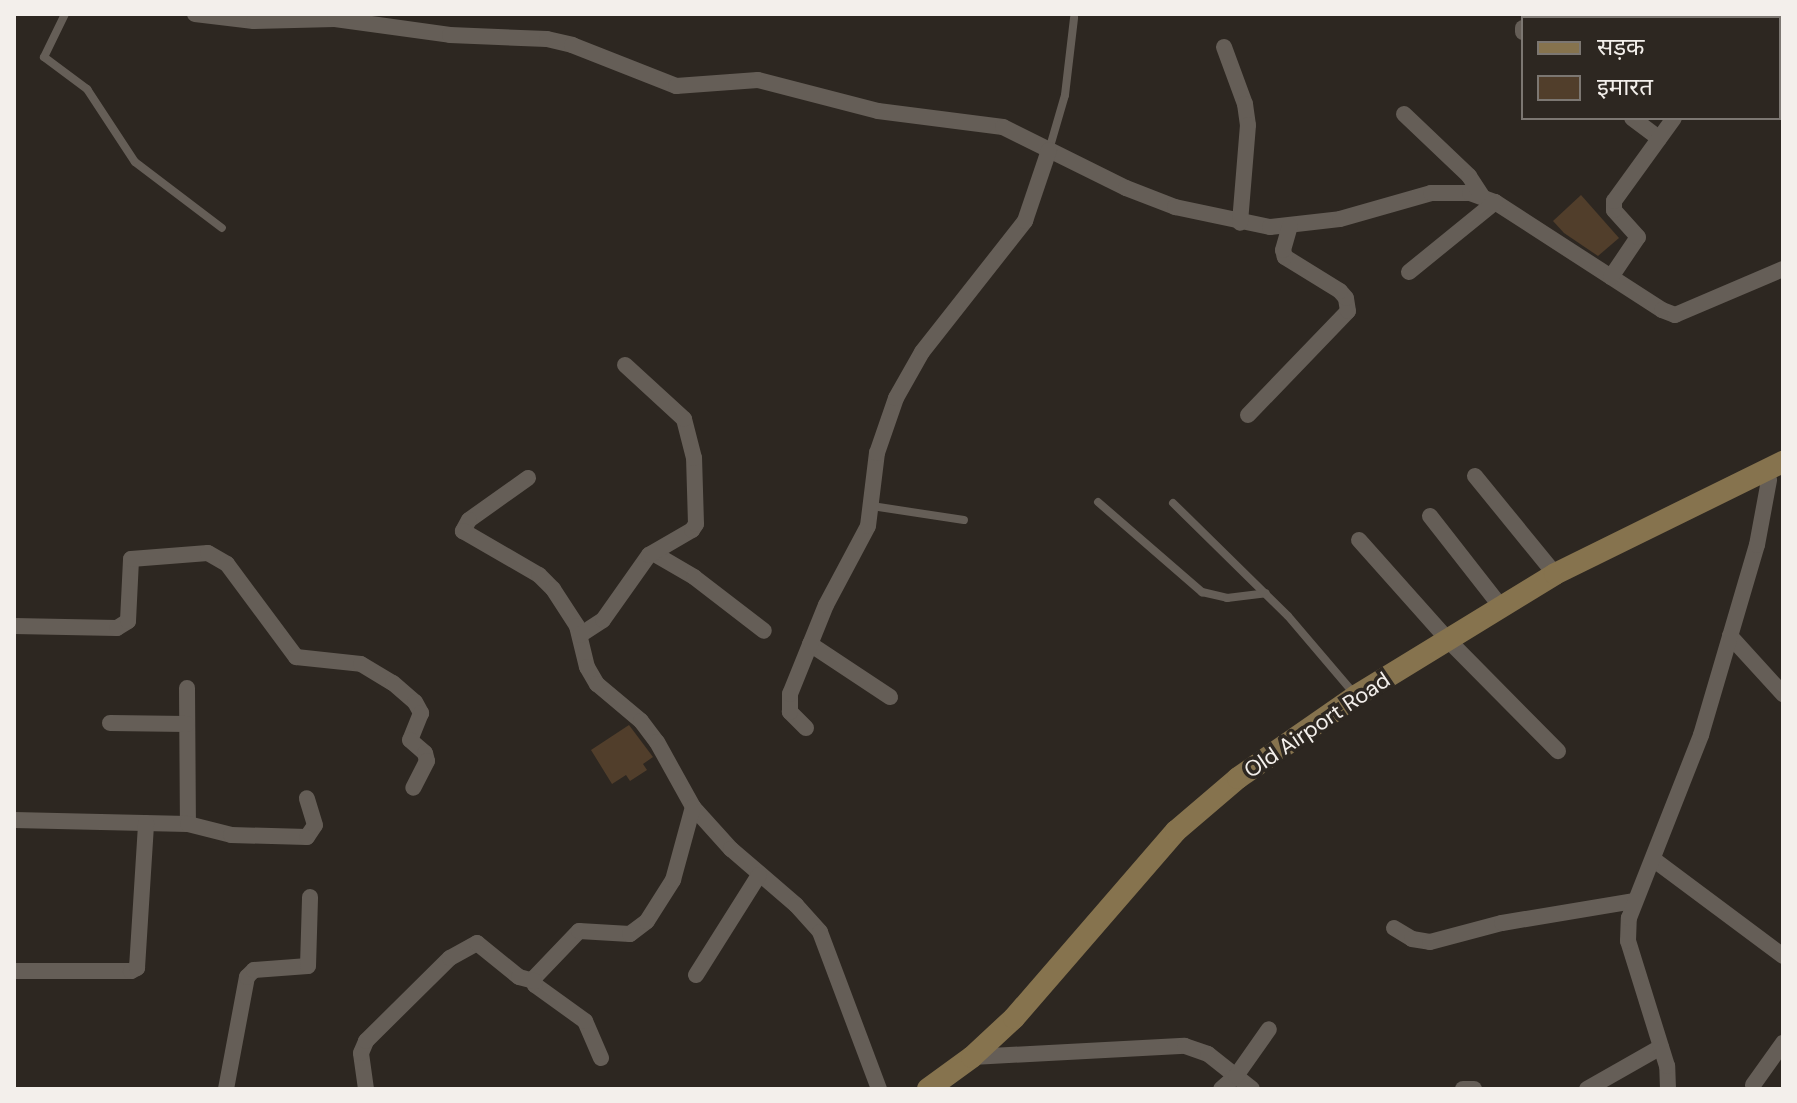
<!DOCTYPE html>
<html>
<head>
<meta charset="utf-8">
<style>
  body { margin:0 }
  #map { position:relative; width:1797px; height:1103px; overflow:hidden; background:#2d2721; font-family:"DM Sans","Noto Sans Devanagari",sans-serif }
  div>[style] { position:absolute }
  [style*='--x'] { left:calc(var(--x)*1px); top:calc(var(--y)*1px); width:calc(var(--w)*1px); rotate:calc(var(--a)*1deg) }
  .building>* { inset:0; background:#513e2b }
  .service>* { height:8px; margin:-4px; padding:0 4px; transform-origin:4px; border-radius:4px; background:#655e57 }
  .minor>* { height:16px; margin:-8px; padding:0 8px; transform-origin:8px; border-radius:8px; background:#655e57 }
  .secondary>* { height:22px; margin:-11px; padding:0 11px; transform-origin:11px; border-radius:11px; background:#86734e }
  span { translate:-50% -50%; white-space:nowrap; text-align:center; line-height:1.15; -webkit-text-stroke:7px #2d2721; paint-order:stroke }
  .street-label { font-size:22px; color:#f3efeb }
  .frame { position:absolute; inset:0; border:16px solid #f3efeb; pointer-events:none }
  .legend { position:absolute; left:1521px; top:16px; width:260px; height:104px; box-sizing:border-box; background:#2d2721; border:2px solid #7c7772; margin:0; padding:10px 14px; list-style:none; font-size:24px; color:#f3efeb }
  .legend li { display:flex; align-items:center; gap:16px; height:40px }
  .legend b { width:40px; border:2px solid #7c7772 }
</style>
</head>
<body>
<div id="map">
  <div class="building">
    <i style="clip-path:polygon(1581px 195px,1619px 238px,1598px 256px,1564px 233px,1553px 221px)"></i>
    <i style="clip-path:polygon(629px 725px,653px 757px,643px 764px,647px 770px,630px 781px,626px 775px,612px 784px,591px 750px)"></i>
  </div>
  <div class="service">
    <i style="--x:65;--y:14;--w:48;--a:116"></i>
    <i style="--x:44;--y:57;--w:54;--a:36.7"></i>
    <i style="--x:87;--y:89;--w:87;--a:56.7"></i>
    <i style="--x:135;--y:162;--w:109;--a:37.2"></i>
    <i style="--x:1049;--y:150;--w:57;--a:-73.8"></i>
    <i style="--x:1065;--y:95;--w:78;--a:-83.3"></i>
    <i style="--x:1098;--y:502;--w:138;--a:40.9"></i>
    <i style="--x:1202;--y:592;--w:26;--a:13"></i>
    <i style="--x:1227;--y:598;--w:39;--a:-7"></i>
    <i style="--x:1173;--y:503;--w:161;--a:44.5"></i>
    <i style="--x:1288;--y:616;--w:105;--a:49.6"></i>
    <i style="--x:872;--y:506;--w:93;--a:8.7"></i>
  </div>
  <div class="minor">
    <i style="--x:195;--y:14;--w:59;--a:6.8"></i>
    <i style="--x:254;--y:21;--w:81;--a:-1.4"></i>
    <i style="--x:335;--y:19;--w:116;--a:7.9"></i>
    <i style="--x:450;--y:35;--w:97;--a:2.4"></i>
    <i style="--x:547;--y:39;--w:26;--a:13"></i>
    <i style="--x:572;--y:45;--w:112;--a:21.5"></i>
    <i style="--x:676;--y:86;--w:82;--a:-4.2"></i>
    <i style="--x:758;--y:80;--w:124;--a:14.5"></i>
    <i style="--x:878;--y:111;--w:126;--a:7.3"></i>
    <i style="--x:1003;--y:127;--w:137;--a:26.4"></i>
    <i style="--x:1126;--y:188;--w:53;--a:21.2"></i>
    <i style="--x:1175;--y:207;--w:97;--a:11.9"></i>
    <i style="--x:1270;--y:227;--w:70;--a:-6.5"></i>
    <i style="--x:1340;--y:219;--w:95;--a:-15.9"></i>
    <i style="--x:1431;--y:193;--w:39;--a:0"></i>
    <i style="--x:1470;--y:193;--w:27;--a:20"></i>
    <i style="--x:1495;--y:202;--w:199;--a:32.9"></i>
    <i style="--x:1662;--y:310;--w:14;--a:21"></i>
    <i style="--x:1675;--y:315;--w:117;--a:-23.1"></i>
    <i style="--x:1744;--y:14;--w:6;--a:39"></i>
    <i style="--x:1536;--y:18;--w:9;--a:-27"></i>
    <i style="--x:1523;--y:28;--w:4;--a:90"></i>
    <i style="--x:1224;--y:47;--w:61;--a:69.8"></i>
    <i style="--x:1245;--y:104;--w:21;--a:82"></i>
    <i style="--x:1248;--y:125;--w:98;--a:94.7"></i>
    <i style="--x:1404;--y:114;--w:90;--a:43.6"></i>
    <i style="--x:1469;--y:176;--w:24;--a:57"></i>
    <i style="--x:1632;--y:118;--w:34;--a:37"></i>
    <i style="--x:1409;--y:272;--w:111;--a:-39.1"></i>
    <i style="--x:1611;--y:277;--w:48;--a:-56"></i>
    <i style="--x:1638;--y:237;--w:36;--a:-132"></i>
    <i style="--x:1614;--y:210;--w:9;--a:-90"></i>
    <i style="--x:1614;--y:201;--w:102;--a:-54.1"></i>
    <i style="--x:1248;--y:415;--w:144;--a:-46.1"></i>
    <i style="--x:1348;--y:311;--w:13;--a:-99"></i>
    <i style="--x:1346;--y:298;--w:9;--a:-131"></i>
    <i style="--x:1340;--y:291;--w:65;--a:-148.3"></i>
    <i style="--x:1285;--y:257;--w:7;--a:-106"></i>
    <i style="--x:1283;--y:250;--w:25;--a:-74"></i>
    <i style="--x:1475;--y:476;--w:127;--a:50.8"></i>
    <i style="--x:528;--y:478;--w:72;--a:144.6"></i>
    <i style="--x:469;--y:520;--w:13;--a:119"></i>
    <i style="--x:463;--y:531;--w:88;--a:30.1"></i>
    <i style="--x:539;--y:575;--w:20;--a:45"></i>
    <i style="--x:553;--y:589;--w:44;--a:57"></i>
    <i style="--x:577;--y:626;--w:42;--a:76.3"></i>
    <i style="--x:587;--y:667;--w:20;--a:60"></i>
    <i style="--x:597;--y:684;--w:57;--a:40.1"></i>
    <i style="--x:641;--y:721;--w:26;--a:53"></i>
    <i style="--x:657;--y:742;--w:74;--a:61"></i>
    <i style="--x:693;--y:807;--w:57;--a:47.9"></i>
    <i style="--x:731;--y:849;--w:86;--a:40.7"></i>
    <i style="--x:796;--y:905;--w:36;--a:48"></i>
    <i style="--x:820;--y:932;--w:168;--a:69.4"></i>
    <i style="--x:1430;--y:516;--w:117;--a:52"></i>
    <i style="--x:1359;--y:540;--w:135;--a:48.3"></i>
    <i style="--x:1449;--y:641;--w:155;--a:45.3"></i>
    <i style="--x:653;--y:553;--w:48;--a:30.3"></i>
    <i style="--x:694;--y:577;--w:88;--a:37.6"></i>
    <i style="--x:14;--y:626;--w:103;--a:1.1"></i>
    <i style="--x:117;--y:628;--w:13;--a:-32"></i>
    <i style="--x:128;--y:621;--w:62;--a:-87.2"></i>
    <i style="--x:131;--y:559;--w:77;--a:-4.5"></i>
    <i style="--x:208;--y:553;--w:22;--a:30"></i>
    <i style="--x:227;--y:564;--w:116;--a:53.4"></i>
    <i style="--x:296;--y:657;--w:65;--a:6.1"></i>
    <i style="--x:361;--y:664;--w:37;--a:31"></i>
    <i style="--x:393;--y:683;--w:29;--a:41"></i>
    <i style="--x:415;--y:702;--w:13;--a:61"></i>
    <i style="--x:421;--y:713;--w:29;--a:112"></i>
    <i style="--x:410;--y:740;--w:20;--a:41"></i>
    <i style="--x:425;--y:753;--w:8;--a:76"></i>
    <i style="--x:427;--y:761;--w:30;--a:117"></i>
    <i style="--x:580;--y:635;--w:27;--a:-33"></i>
    <i style="--x:603;--y:620;--w:80;--a:-54.7"></i>
    <i style="--x:649;--y:555;--w:50;--a:-30.2"></i>
    <i style="--x:692;--y:530;--w:7;--a:-56"></i>
    <i style="--x:696;--y:524;--w:66;--a:-91.7"></i>
    <i style="--x:694;--y:458;--w:40;--a:-104.4"></i>
    <i style="--x:684;--y:419;--w:80;--a:-137.5"></i>
    <i style="--x:1730;--y:636;--w:79;--a:47.6"></i>
    <i style="--x:810;--y:644;--w:96;--a:33.5"></i>
    <i style="--x:187;--y:688;--w:136;--a:89.6"></i>
    <i style="--x:110;--y:723;--w:77;--a:0.7"></i>
    <i style="--x:806;--y:728;--w:23;--a:-135"></i>
    <i style="--x:790;--y:712;--w:18;--a:-90"></i>
    <i style="--x:790;--y:694;--w:96;--a:-68"></i>
    <i style="--x:826;--y:605;--w:89;--a:-62"></i>
    <i style="--x:868;--y:526;--w:74;--a:-83"></i>
    <i style="--x:877;--y:453;--w:58;--a:-70.9"></i>
    <i style="--x:896;--y:398;--w:53;--a:-60.5"></i>
    <i style="--x:922;--y:352;--w:167;--a:-51.8"></i>
    <i style="--x:1025;--y:221;--w:75;--a:-71.3"></i>
    <i style="--x:14;--y:820;--w:174;--a:1.3"></i>
    <i style="--x:188;--y:824;--w:44;--a:14.3"></i>
    <i style="--x:231;--y:835;--w:76;--a:1.5"></i>
    <i style="--x:307;--y:837;--w:14;--a:-56"></i>
    <i style="--x:315;--y:825;--w:28;--a:-107"></i>
    <i style="--x:1653;--y:859;--w:162;--a:36.7"></i>
    <i style="--x:1394;--y:928;--w:21;--a:31"></i>
    <i style="--x:1412;--y:939;--w:18;--a:9"></i>
    <i style="--x:1430;--y:942;--w:74;--a:-14.8"></i>
    <i style="--x:1502;--y:923;--w:133;--a:-9.5"></i>
    <i style="--x:14;--y:971;--w:117;--a:0"></i>
    <i style="--x:131;--y:971;--w:7;--a:-27"></i>
    <i style="--x:137;--y:968;--w:145;--a:-86.4"></i>
    <i style="--x:696;--y:975;--w:118;--a:-57.8"></i>
    <i style="--x:972;--y:1057;--w:213;--a:-3"></i>
    <i style="--x:1185;--y:1046;--w:24;--a:19"></i>
    <i style="--x:1208;--y:1054;--w:56;--a:38.5"></i>
    <i style="--x:601;--y:1058;--w:40;--a:-113.4"></i>
    <i style="--x:585;--y:1021;--w:62;--a:-144.2"></i>
    <i style="--x:535;--y:985;--w:7;--a:-98"></i>
    <i style="--x:534;--y:978;--w:65;--a:-46.2"></i>
    <i style="--x:579;--y:931;--w:51;--a:3.4"></i>
    <i style="--x:630;--y:934;--w:21;--a:-37"></i>
    <i style="--x:647;--y:921;--w:49;--a:-57.6"></i>
    <i style="--x:673;--y:880;--w:76;--a:-74.7"></i>
    <i style="--x:1753;--y:1085;--w:52;--a:-54.5"></i>
    <i style="--x:226;--y:1089;--w:114;--a:-79.4"></i>
    <i style="--x:247;--y:977;--w:10;--a:-45"></i>
    <i style="--x:254;--y:970;--w:54;--a:-4.2"></i>
    <i style="--x:308;--y:966;--w:69;--a:-88.3"></i>
    <i style="--x:366;--y:1089;--w:36;--a:-98"></i>
    <i style="--x:361;--y:1053;--w:13;--a:-67"></i>
    <i style="--x:366;--y:1041;--w:118;--a:-44.7"></i>
    <i style="--x:450;--y:958;--w:31;--a:-29"></i>
    <i style="--x:477;--y:943;--w:54;--a:39"></i>
    <i style="--x:519;--y:977;--w:16;--a:15"></i>
    <i style="--x:1221;--y:1089;--w:20;--a:-41"></i>
    <i style="--x:1236;--y:1076;--w:57;--a:-54.9"></i>
    <i style="--x:1463;--y:1089;--w:11;--a:0"></i>
    <i style="--x:1587;--y:1089;--w:85;--a:-29.6"></i>
    <i style="--x:1668;--y:1089;--w:23;--a:-92"></i>
    <i style="--x:1667;--y:1066;--w:131;--a:-107.3"></i>
    <i style="--x:1628;--y:941;--w:23;--a:-88"></i>
    <i style="--x:1629;--y:918;--w:197;--a:-68.5"></i>
    <i style="--x:1701;--y:735;--w:198;--a:-73.6"></i>
    <i style="--x:1757;--y:545;--w:66;--a:-79.5"></i>
  </div>
  <div class="secondary">
    <i style="--x:928;--y:1089;--w:54;--a:-36"></i>
    <i style="--x:972;--y:1057;--w:57;--a:-42.9"></i>
    <i style="--x:1014;--y:1018;--w:247;--a:-49.1"></i>
    <i style="--x:1176;--y:831;--w:82;--a:-40.5"></i>
    <i style="--x:1238;--y:778;--w:144;--a:-34.8"></i>
    <i style="--x:1356;--y:696;--w:233;--a:-31.5"></i>
    <i style="--x:1555;--y:574;--w:254;--a:-26.2"></i>
  </div>
  <div class="street-label">
    <span style="left:1317px;top:725px;rotate:-34deg">Old Airport Road</span>
  </div>
  <div class="frame"></div>
  <ul class="legend">
  <li><b style="height:10px;background:#86734e"></b>सड़क</li>
  <li><b style="height:22px;background:#513e2b"></b>इमारत</li>
  </ul>
</div>
</body>
</html>
